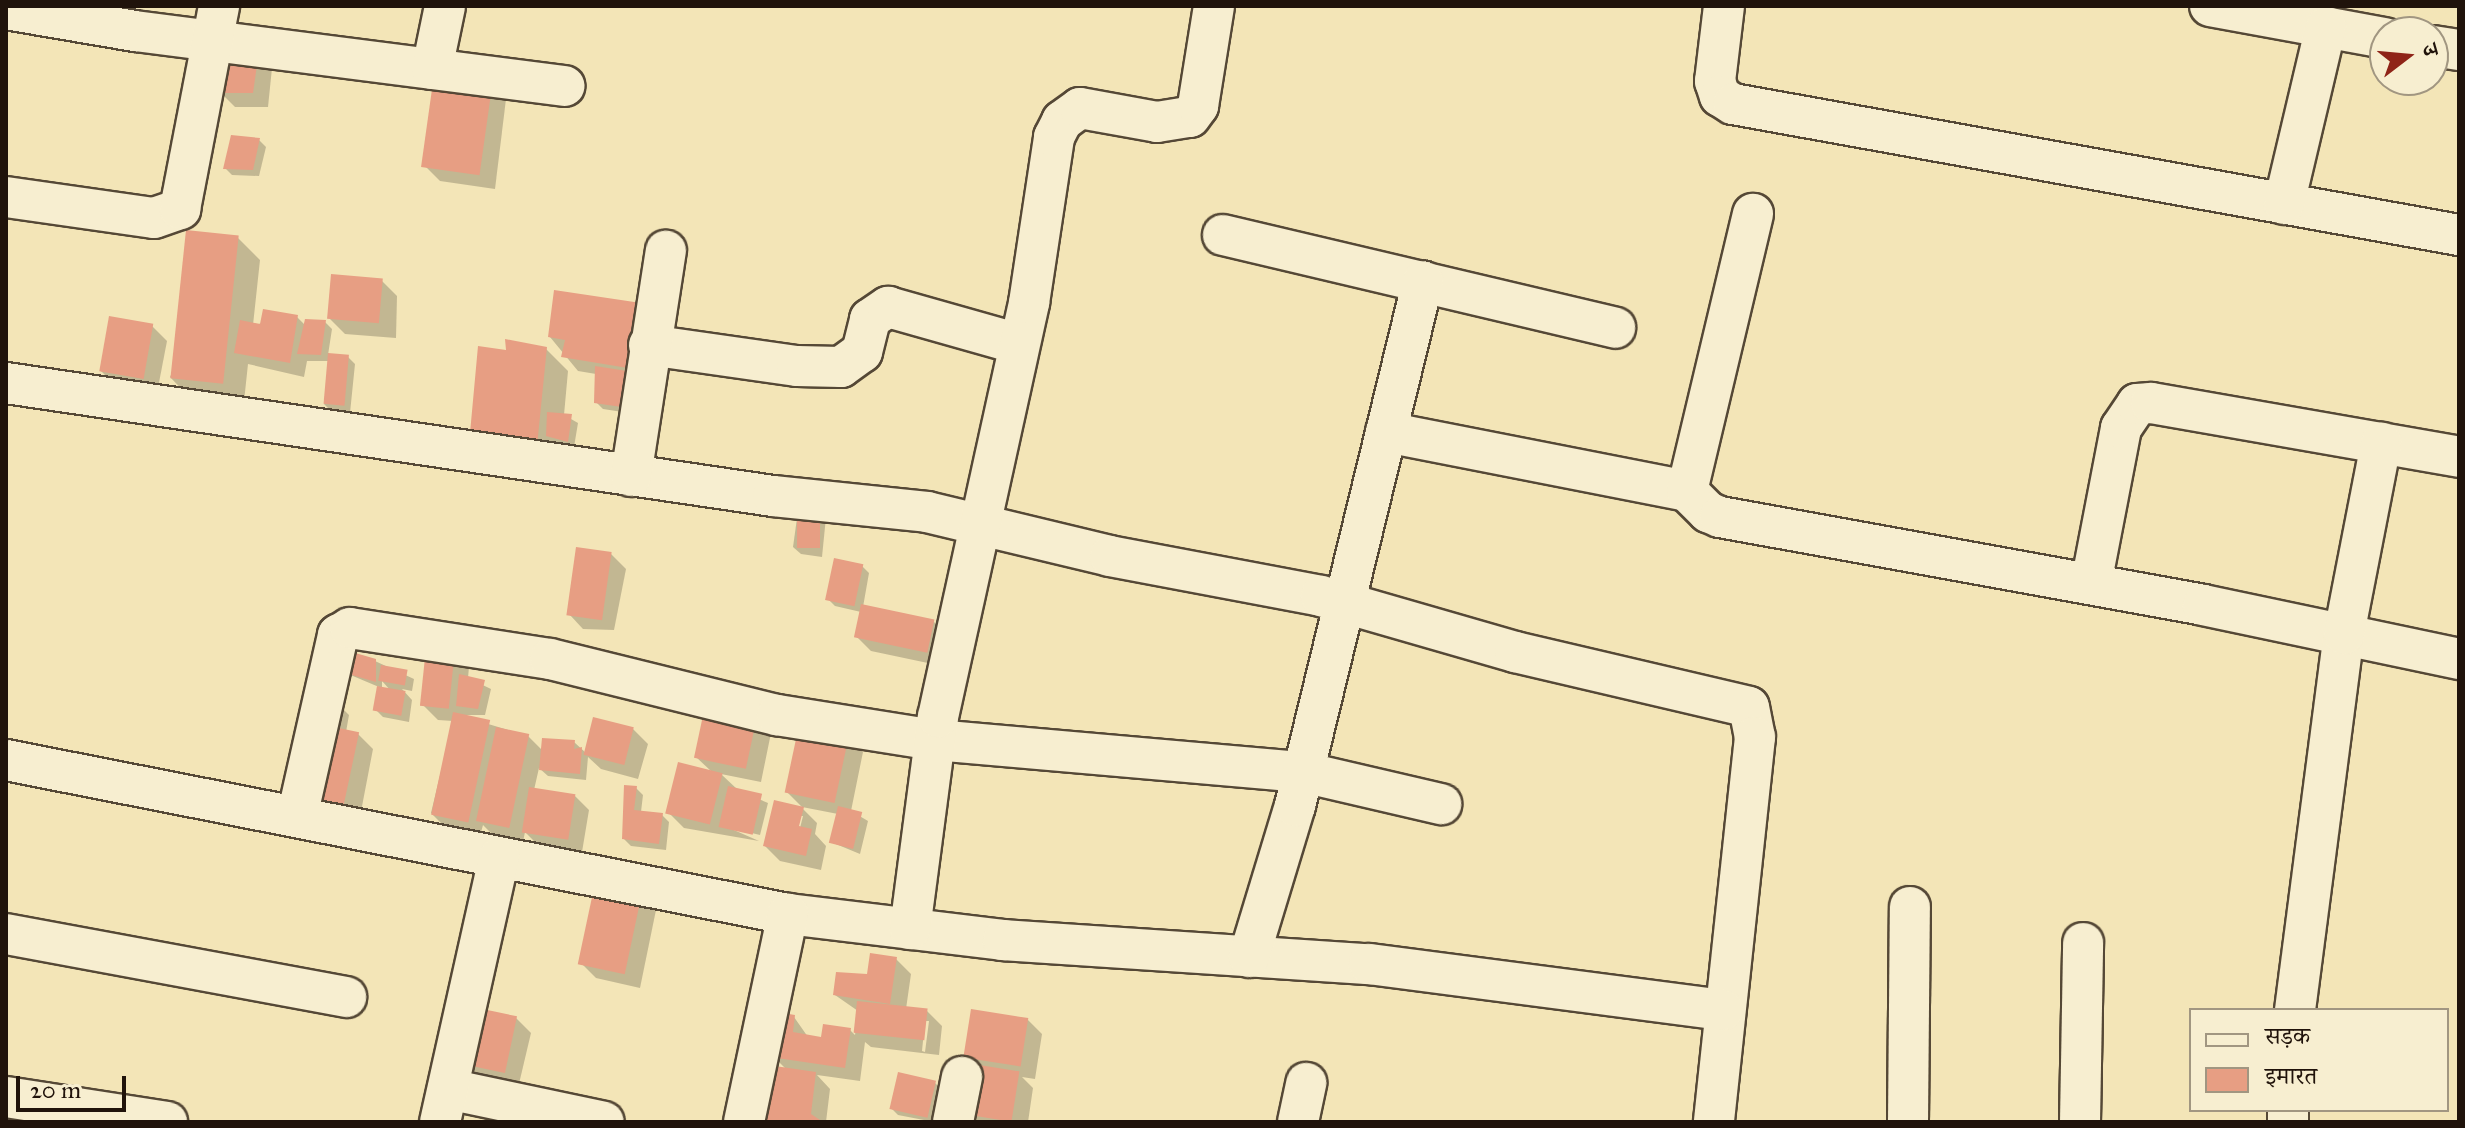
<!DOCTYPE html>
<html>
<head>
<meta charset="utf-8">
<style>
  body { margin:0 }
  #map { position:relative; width:2465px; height:1128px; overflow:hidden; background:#f3e5b7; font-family:"IM FELL Great Primer","Noto Serif Devanagari",serif }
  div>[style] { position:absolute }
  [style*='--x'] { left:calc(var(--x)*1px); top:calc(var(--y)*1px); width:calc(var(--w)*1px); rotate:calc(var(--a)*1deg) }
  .shadow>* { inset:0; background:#0003 }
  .building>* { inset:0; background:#e79e83; transform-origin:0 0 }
  .roads { filter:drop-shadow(2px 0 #554836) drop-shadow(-2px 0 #554836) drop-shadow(0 2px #554836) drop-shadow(0 -2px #554836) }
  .minor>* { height:40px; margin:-20px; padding:0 20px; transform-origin:20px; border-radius:20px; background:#f7eed0 }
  span { translate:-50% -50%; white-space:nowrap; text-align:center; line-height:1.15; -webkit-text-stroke:8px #f7eed0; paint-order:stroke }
  .frame { position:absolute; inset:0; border:8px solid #20130b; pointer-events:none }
  .legend { position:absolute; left:2189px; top:1008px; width:260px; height:104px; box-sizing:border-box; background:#f7eed0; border:2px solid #a19681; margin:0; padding:10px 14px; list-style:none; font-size:24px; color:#20130b }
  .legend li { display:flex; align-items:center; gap:16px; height:40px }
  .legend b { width:40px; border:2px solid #a19681 }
  .north { position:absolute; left:2369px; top:16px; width:80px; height:80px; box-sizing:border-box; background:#f7eed0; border:2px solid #a19681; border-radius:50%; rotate:74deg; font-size:22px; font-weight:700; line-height:32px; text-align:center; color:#20130b }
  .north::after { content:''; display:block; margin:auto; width:28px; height:36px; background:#8f2418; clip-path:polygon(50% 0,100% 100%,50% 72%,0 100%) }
  .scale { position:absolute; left:16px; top:1076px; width:110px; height:36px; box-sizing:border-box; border:4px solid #20130b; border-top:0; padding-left:10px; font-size:24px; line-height:28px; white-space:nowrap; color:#20130b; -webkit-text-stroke:6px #f7eed0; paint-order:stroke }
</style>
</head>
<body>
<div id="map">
  <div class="shadow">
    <i style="clip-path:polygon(220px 50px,272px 68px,268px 107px,235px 107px,220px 92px)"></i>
    <i style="clip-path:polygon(491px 85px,506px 99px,495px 189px,440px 181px,425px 166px)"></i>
    <i style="clip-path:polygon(259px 140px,266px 147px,259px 176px,232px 175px,225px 168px)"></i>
    <i style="clip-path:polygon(238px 238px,260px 260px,253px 325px,297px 317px,306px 326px,325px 322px,332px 329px,328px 355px,348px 357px,355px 364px,350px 413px,331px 411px,324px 404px,329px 361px,307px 361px,304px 377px,248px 364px,243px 411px,192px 400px,170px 377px)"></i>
    <i style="clip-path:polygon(382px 281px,397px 296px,396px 338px,345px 334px,330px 319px)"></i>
    <i style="clip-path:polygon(640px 305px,629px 413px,603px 409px,596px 402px,596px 374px,578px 371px,550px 337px)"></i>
    <i style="clip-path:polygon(152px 326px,167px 341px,157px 393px,115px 385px,100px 370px)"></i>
    <i style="clip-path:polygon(546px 349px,568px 371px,564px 415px,578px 423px,574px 447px,561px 444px,559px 467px,494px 454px)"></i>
    <i style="clip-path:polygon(798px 511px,826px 517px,822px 557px,801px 554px,793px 547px)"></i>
    <i style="clip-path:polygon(611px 554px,626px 569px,614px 630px,583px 629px,569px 614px)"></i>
    <i style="clip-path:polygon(862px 566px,869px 573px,863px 607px,933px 621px,948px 636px,942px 666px,871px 651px,856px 636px,861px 612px,835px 606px,828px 599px)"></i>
    <i style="clip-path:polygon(454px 653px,469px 667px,468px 678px,491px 689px,485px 715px,458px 715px,528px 736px,542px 750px,574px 742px,586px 753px,633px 729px,648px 744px,638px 779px,601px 769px,588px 757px,586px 780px,548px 776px,539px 768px,534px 790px,574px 795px,589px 810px,582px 852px,539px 846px,525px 832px,523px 842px,493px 835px,483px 825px,480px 836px,446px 828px,431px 813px,453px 721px,438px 720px,423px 705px)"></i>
    <i style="clip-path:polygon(evenodd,375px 661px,414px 679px,412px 691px,402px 689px,412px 700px,409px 722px,383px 717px,376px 710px,379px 687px,341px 671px,375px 661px,382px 681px,391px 691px,382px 689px,382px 681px)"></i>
    <i style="clip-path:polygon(327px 705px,342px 708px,349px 715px,346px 732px,358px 734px,373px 749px,359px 822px,322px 815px)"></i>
    <i style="clip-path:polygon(707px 708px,771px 733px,761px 782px,721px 774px,738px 790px,768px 803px,760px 835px,727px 827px,759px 841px,684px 828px,669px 813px,712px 772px,696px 757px)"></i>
    <i style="clip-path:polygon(848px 737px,863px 752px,851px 811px,868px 821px,860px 854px,831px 842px,838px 814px,802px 807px,787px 792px)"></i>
    <i style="clip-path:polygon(636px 788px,643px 795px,641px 812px,662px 815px,669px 822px,666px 850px,631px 846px,624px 839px)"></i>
    <i style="clip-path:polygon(evenodd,803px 809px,817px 823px,815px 834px,826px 846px,821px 870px,780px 861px,765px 846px,803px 809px,799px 816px,803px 816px,798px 836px,799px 816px)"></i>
    <i style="clip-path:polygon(641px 895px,656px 910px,640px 988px,596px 978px,581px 963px)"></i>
    <i style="clip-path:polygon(evenodd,896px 959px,911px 974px,906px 1009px,927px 1011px,942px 1026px,939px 1055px,871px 1047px,865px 1042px,860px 1081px,817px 1075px,830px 1089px,826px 1122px,764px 1122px,786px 1069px,773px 1056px,794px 1017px,808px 1037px,823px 1039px,850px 1030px,855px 1035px,858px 1011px,835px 995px,896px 959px,925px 1021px,929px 1021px,925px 1052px,922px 1051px,925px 1021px)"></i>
    <i style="clip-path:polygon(516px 1018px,531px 1033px,518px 1088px,477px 1078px,462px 1063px)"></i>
    <i style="clip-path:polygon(1027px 1019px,1042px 1034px,1035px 1079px,1022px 1077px,1033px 1088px,1028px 1122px,976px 1122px,967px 1113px,974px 1065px,966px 1056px)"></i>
    <i style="clip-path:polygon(935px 1083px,942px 1090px,934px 1122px,898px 1115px,891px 1108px)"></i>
  </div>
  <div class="building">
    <i style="clip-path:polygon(218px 48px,259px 51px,253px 93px,218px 93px)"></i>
    <i style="left:434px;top:75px;width:59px;height:93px;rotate:8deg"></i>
    <i style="clip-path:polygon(231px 135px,260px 138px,253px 170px,223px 169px)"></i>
    <i style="left:186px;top:230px;width:53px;height:149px;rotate:6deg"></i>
    <i style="left:331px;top:274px;width:52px;height:45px;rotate:5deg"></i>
    <i style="clip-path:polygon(554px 290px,641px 303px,628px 368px,561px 357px,565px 340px,548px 337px)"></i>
    <i style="clip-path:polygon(263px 309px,298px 315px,290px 363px,234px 353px,240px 320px,260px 324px)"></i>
    <i style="left:109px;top:316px;width:45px;height:56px;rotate:10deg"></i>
    <i style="clip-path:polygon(305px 319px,326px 320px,321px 355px,297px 354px)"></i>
    <i style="clip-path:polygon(505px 339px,547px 347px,537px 446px,470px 433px,478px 346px,506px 350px)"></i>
    <i style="left:328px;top:353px;width:21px;height:51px;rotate:5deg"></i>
    <i style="clip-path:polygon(595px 366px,627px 371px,622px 407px,594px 403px)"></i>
    <i style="clip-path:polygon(547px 412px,572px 414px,568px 442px,546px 436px)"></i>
    <i style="left:797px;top:509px;width:23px;height:39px"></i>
    <i style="left:576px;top:547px;width:36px;height:69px;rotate:8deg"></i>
    <i style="left:834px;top:558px;width:30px;height:43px;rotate:12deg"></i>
    <i style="left:861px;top:604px;width:75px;height:34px;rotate:12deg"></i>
    <i style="left:426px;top:648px;width:29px;height:58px;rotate:6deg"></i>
    <i style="clip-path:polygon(345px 650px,376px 659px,376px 682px,338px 671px)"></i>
    <i style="left:381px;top:665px;width:27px;height:16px;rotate:10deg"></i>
    <i style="clip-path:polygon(459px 674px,485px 680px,478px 709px,456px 706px)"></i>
    <i style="left:377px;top:686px;width:29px;height:25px;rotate:10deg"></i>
    <i style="left:705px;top:706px;width:53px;height:53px;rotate:12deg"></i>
    <i style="left:453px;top:712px;width:38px;height:105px;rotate:12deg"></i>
    <i style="left:593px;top:717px;width:42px;height:39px;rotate:14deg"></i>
    <i style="left:320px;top:724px;width:40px;height:78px;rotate:12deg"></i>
    <i style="left:799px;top:725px;width:51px;height:69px;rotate:12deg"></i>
    <i style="left:496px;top:727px;width:34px;height:96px;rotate:12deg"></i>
    <i style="clip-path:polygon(542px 738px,575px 740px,574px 749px,582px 747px,580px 774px,539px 770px)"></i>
    <i style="left:678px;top:762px;width:46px;height:53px;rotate:14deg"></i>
    <i style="clip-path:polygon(624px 785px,637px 786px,634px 810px,663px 813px,659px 844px,622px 839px)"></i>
    <i style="left:728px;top:786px;width:35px;height:42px;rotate:13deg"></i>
    <i style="left:529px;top:787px;width:47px;height:46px;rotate:9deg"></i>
    <i style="clip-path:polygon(774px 800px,804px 807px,799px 826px,812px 829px,806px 856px,763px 846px)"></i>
    <i style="left:838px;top:806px;width:25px;height:38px;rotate:14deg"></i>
    <i style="left:595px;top:883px;width:48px;height:83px;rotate:12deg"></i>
    <i style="clip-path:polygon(870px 953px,897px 957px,890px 1004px,833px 995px,836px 972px,867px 974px)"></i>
    <i style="left:857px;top:1001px;width:71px;height:32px;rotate:6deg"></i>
    <i style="left:473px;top:1007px;width:45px;height:58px;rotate:12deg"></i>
    <i style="left:971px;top:1009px;width:58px;height:49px;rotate:9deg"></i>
    <i style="clip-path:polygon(777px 1012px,795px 1015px,793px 1032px,821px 1037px,823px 1024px,851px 1028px,845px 1068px,770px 1057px)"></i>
    <i style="left:973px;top:1064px;width:47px;height:51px;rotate:9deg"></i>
    <i style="clip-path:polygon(768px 1065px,816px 1072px,811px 1114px,823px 1122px,760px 1121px)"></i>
    <i style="left:898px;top:1072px;width:39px;height:38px;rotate:13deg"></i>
  </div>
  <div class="roads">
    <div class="minor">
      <i style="--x:1724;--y:6;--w:76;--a:96.8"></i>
      <i style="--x:1715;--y:81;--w:16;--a:72"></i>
      <i style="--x:1720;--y:96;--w:15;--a:32"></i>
      <i style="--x:1733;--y:104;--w:738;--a:10.23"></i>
      <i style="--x:2210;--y:6;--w:178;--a:10.4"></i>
      <i style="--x:6;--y:9;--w:131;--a:9.7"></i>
      <i style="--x:135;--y:31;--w:433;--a:7.3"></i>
      <i style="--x:2433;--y:46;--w:26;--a:9"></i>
      <i style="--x:432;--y:69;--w:64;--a:-78.3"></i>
      <i style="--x:6;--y:197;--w:149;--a:8.1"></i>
      <i style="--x:154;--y:218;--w:28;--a:-19"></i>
      <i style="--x:180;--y:209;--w:207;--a:-79.1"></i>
      <i style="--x:2284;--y:204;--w:182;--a:-76.7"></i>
      <i style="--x:1223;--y:235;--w:403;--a:13.3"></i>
      <i style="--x:649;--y:345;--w:149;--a:8.1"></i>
      <i style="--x:797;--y:366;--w:44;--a:1.3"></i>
      <i style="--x:841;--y:367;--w:26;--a:-36"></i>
      <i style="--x:862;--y:352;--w:34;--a:-76"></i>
      <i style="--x:870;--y:319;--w:22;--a:-34"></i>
      <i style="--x:888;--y:307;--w:136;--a:15.8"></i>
      <i style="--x:6;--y:383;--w:775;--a:8.38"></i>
      <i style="--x:773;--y:496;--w:155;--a:5.9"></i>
      <i style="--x:927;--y:512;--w:188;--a:13.5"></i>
      <i style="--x:1110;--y:556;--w:215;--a:10.7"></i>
      <i style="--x:1321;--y:596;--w:202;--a:16.1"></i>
      <i style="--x:1515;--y:652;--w:240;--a:13.2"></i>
      <i style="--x:1749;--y:707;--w:31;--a:79"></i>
      <i style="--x:1755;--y:737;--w:387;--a:96.1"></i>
      <i style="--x:1386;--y:432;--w:307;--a:11.1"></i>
      <i style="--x:1687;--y:491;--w:285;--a:-76.6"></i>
      <i style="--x:631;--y:476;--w:228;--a:-81.2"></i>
      <i style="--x:1687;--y:491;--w:30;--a:45"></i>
      <i style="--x:1708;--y:512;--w:13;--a:23"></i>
      <i style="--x:1720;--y:517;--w:491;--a:10.3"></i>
      <i style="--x:2203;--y:605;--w:262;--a:11.9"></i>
      <i style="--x:2091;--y:584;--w:159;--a:-79.1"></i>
      <i style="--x:2121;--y:428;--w:29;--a:-56"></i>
      <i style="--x:2137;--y:404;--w:14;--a:-4"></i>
      <i style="--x:2151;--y:403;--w:313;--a:9.9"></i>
      <i style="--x:6;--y:760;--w:797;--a:11.14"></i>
      <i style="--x:788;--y:914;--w:217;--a:6.9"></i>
      <i style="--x:1003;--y:940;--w:367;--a:3.8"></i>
      <i style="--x:1369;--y:964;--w:357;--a:7.4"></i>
      <i style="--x:297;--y:817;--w:187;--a:-77.3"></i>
      <i style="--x:338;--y:635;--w:14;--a:-30"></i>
      <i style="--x:350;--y:628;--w:202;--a:8.8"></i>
      <i style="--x:550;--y:659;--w:234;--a:13.9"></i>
      <i style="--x:777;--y:715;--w:160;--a:9"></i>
      <i style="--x:935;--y:740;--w:369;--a:5"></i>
      <i style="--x:1303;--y:772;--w:142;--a:13.1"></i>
      <i style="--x:910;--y:929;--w:214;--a:-82.5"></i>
      <i style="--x:938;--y:717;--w:424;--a:-77.6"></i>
      <i style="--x:1029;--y:303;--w:168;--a:-81.4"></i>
      <i style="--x:1054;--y:137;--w:18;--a:-63"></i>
      <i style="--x:1062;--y:121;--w:22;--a:-36"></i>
      <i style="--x:1080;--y:108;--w:78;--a:10.3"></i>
      <i style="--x:1157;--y:122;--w:33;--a:-9"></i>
      <i style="--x:1190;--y:117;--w:14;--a:-54"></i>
      <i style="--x:1198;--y:106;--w:101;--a:-80.9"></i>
      <i style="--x:6;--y:934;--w:346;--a:10.5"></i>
      <i style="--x:1249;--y:957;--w:158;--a:-73.1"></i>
      <i style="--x:1295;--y:806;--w:540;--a:-76.3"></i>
      <i style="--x:2295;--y:1010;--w:379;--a:-82.6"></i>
      <i style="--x:2344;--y:634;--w:195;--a:-79"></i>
      <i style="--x:448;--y:1089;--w:159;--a:11.9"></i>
      <i style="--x:6;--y:1097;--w:163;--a:8.8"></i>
      <i style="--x:440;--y:1122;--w:271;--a:-77.4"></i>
      <i style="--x:744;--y:1122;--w:213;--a:-78.1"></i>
      <i style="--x:953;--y:1122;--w:46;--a:-78.7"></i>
      <i style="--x:1298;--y:1122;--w:40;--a:-78"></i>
      <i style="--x:1908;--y:1122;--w:215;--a:-89.5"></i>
      <i style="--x:2080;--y:1122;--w:179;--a:-89"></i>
      <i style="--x:2288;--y:1122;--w:12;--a:-90"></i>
    </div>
  </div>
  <div class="frame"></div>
  <ul class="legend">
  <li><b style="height:10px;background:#f7eed0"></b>सड़क</li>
  <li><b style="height:22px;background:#e79e83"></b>इमारत</li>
  </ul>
  <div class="north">उ</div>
  <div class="scale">20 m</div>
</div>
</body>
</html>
